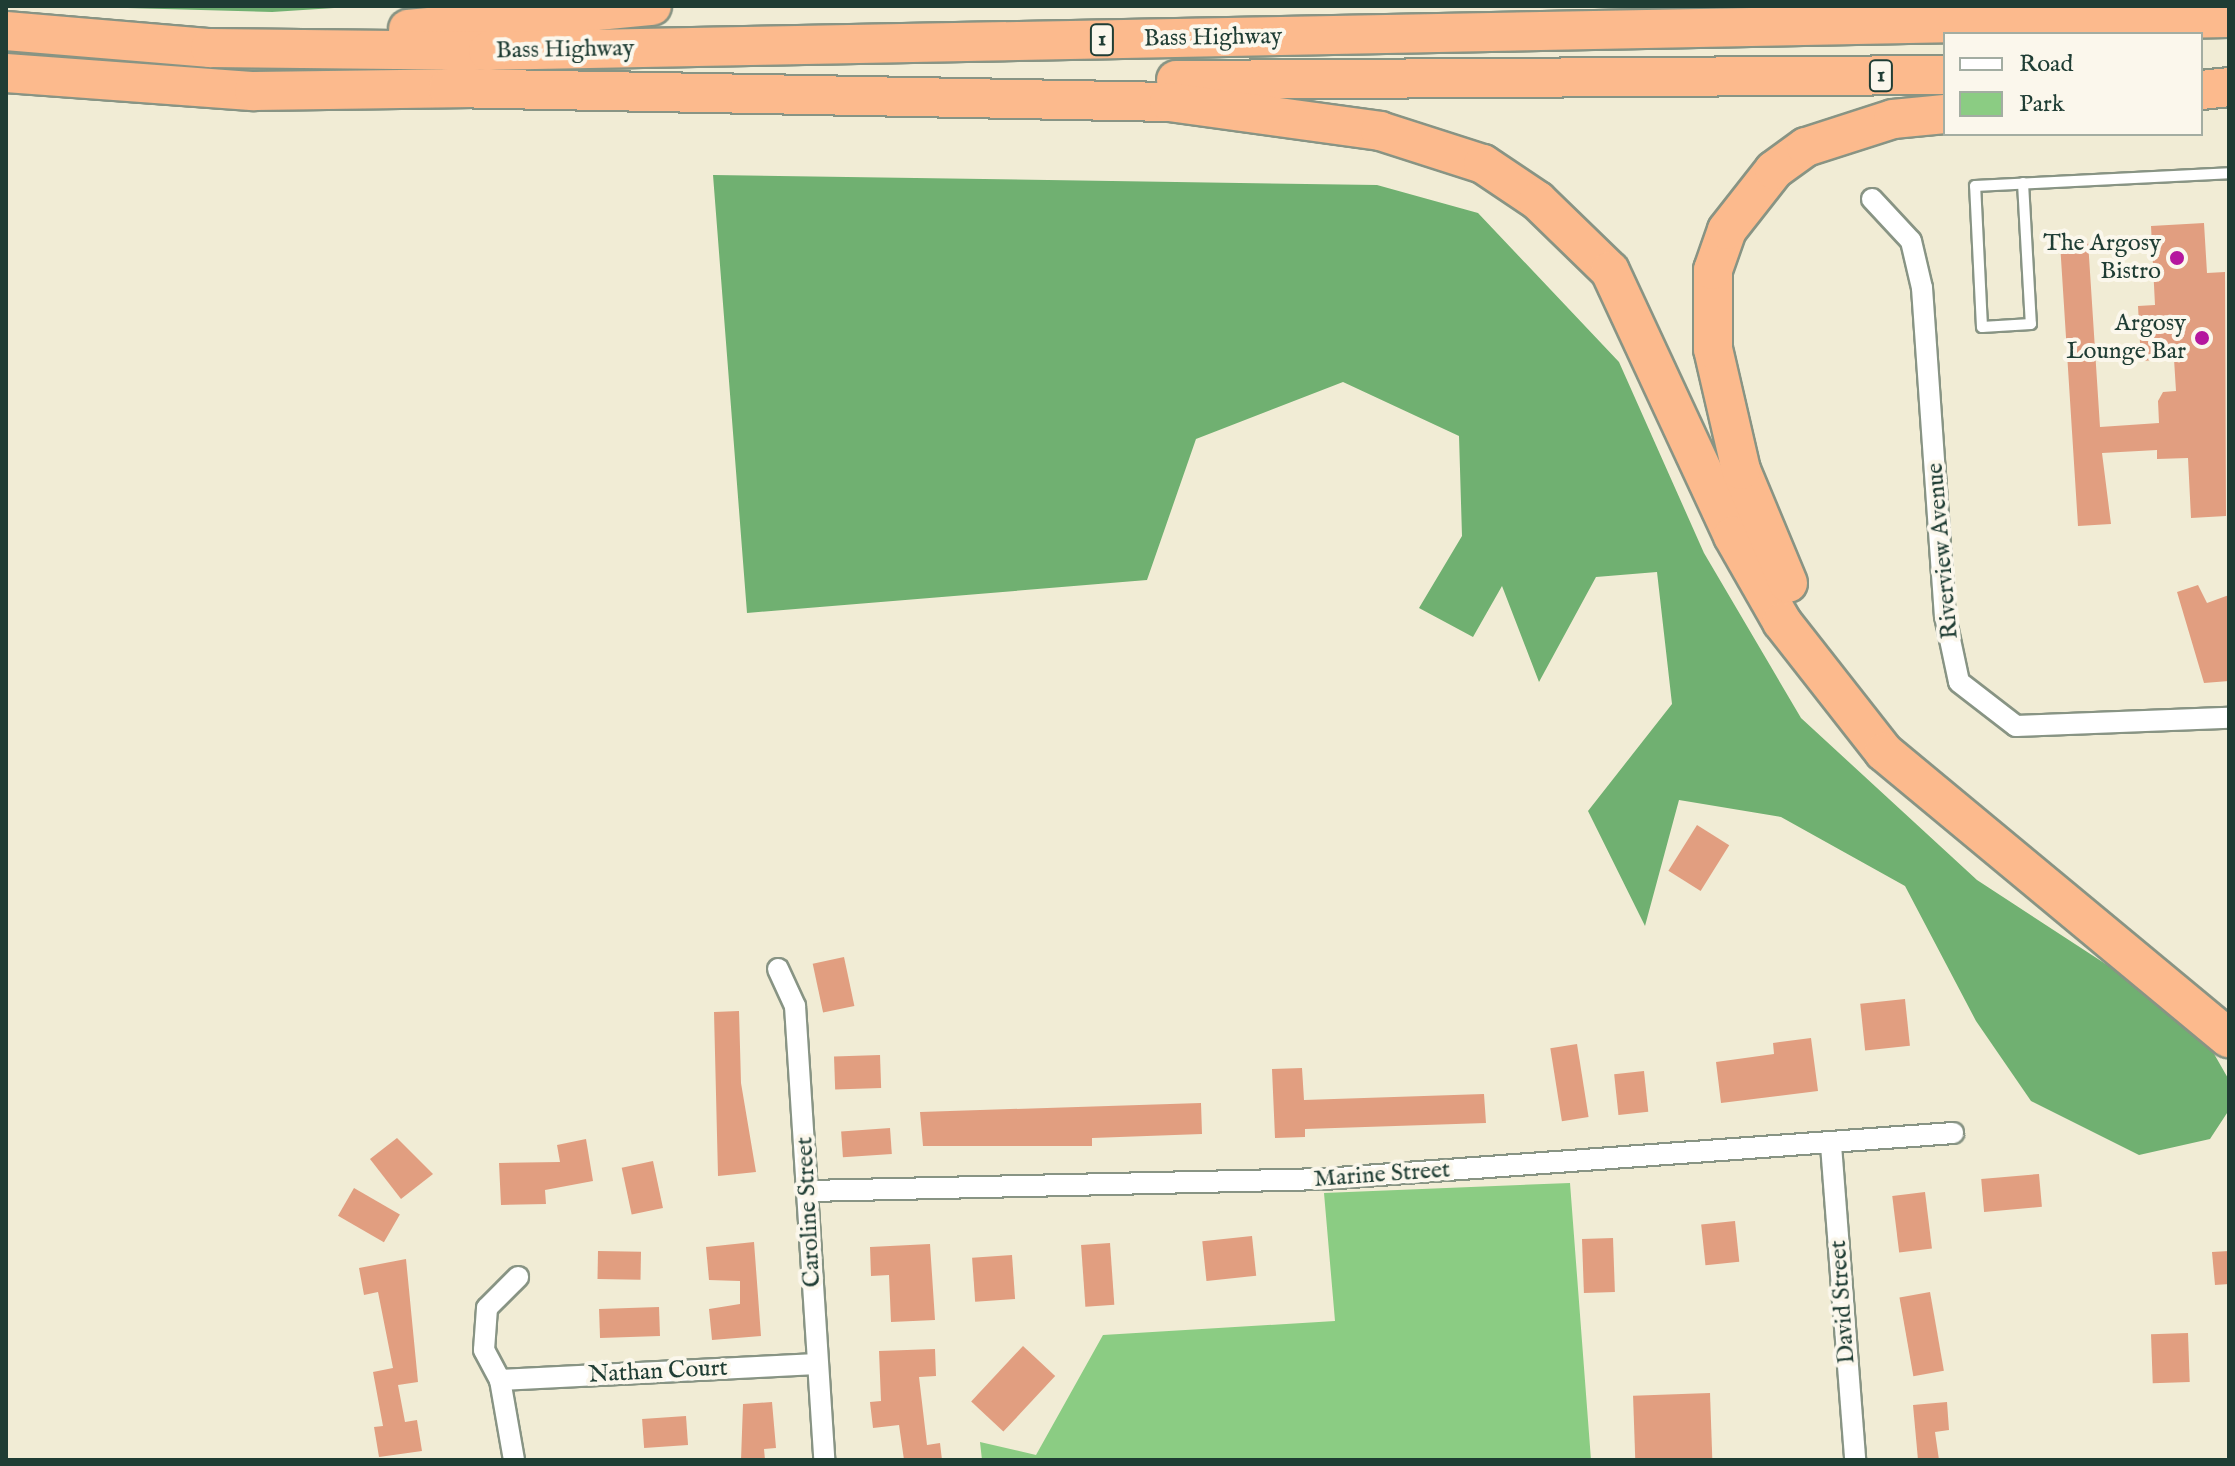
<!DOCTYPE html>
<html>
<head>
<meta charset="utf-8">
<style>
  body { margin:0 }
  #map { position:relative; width:2235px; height:1466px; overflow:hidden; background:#f1ecd5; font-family:"IM FELL English",serif }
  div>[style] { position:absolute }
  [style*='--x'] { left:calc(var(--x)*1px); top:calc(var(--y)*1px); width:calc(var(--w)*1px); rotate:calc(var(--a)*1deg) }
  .green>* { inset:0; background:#8bcc83 }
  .forest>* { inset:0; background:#70b071 }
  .building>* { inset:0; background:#e19e80; transform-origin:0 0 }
  .roads { filter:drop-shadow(2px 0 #889484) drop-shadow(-2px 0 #889484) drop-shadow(0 2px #889484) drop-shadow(0 -2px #889484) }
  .lane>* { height:10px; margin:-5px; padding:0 5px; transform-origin:5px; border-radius:5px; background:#fff }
  .street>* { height:20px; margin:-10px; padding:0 10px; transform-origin:10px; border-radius:10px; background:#fff }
  .highway>* { height:38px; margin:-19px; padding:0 19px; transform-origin:19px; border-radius:19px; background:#fcba8d }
  .dots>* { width:22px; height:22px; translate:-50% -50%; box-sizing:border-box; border:4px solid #fbf7ec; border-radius:50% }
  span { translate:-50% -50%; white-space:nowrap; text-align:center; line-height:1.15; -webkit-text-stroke:8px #fbf7ec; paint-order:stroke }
  .shield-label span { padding:2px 6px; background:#fbf7ec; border:2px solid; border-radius:6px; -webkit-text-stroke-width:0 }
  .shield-label { font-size:22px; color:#1f3d34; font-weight:700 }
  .street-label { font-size:24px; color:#1f3d34 }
  .poi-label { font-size:24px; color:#1f3d34 }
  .right { translate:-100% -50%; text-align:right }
  .frame { position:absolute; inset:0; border:8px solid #1f3d34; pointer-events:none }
  .legend { position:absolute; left:1943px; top:32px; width:260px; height:104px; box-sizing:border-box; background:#fbf7ec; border:2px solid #a3ada2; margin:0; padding:10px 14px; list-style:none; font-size:24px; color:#1f3d34 }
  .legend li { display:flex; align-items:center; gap:16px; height:40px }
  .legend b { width:40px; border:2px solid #a3ada2 }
</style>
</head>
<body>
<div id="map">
  <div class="green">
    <i style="clip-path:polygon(1570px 1183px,1591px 1460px,982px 1460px,980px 1442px,1036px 1455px,1103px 1335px,1335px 1321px,1324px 1193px)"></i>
  </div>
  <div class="forest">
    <i style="clip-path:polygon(54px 6px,365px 6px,272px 12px)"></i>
    <i style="clip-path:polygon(713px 175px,1377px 185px,1478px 213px,1619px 362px,1704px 553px,1801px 718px,1977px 880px,2121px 974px,2213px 1052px,2229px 1080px,2229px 1110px,2210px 1139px,2139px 1155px,2031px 1101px,1976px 1021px,1905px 886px,1781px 817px,1679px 800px,1645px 926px,1588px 811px,1672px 704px,1657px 572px,1596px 577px,1539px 682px,1502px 586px,1473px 637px,1419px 608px,1462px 536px,1459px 436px,1343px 382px,1196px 439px,1147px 580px,747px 613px)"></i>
  </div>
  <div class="building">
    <i style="clip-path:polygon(2204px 223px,2207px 273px,2225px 272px,2226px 516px,2191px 518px,2188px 458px,2157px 459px,2157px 450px,2102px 453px,2111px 524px,2078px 526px,2060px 243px,2088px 241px,2100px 427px,2159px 423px,2158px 401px,2163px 392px,2176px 391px,2174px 359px,2141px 361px,2138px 306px,2155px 305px,2151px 226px)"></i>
    <i style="clip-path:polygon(2198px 585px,2207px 603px,2229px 595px,2229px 681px,2204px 683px,2177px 592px)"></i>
    <i style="left:1697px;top:825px;width:38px;height:54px;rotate:32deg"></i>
    <i style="left:844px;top:957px;width:50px;height:32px;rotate:78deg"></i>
    <i style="left:1905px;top:999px;width:47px;height:45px;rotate:84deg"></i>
    <i style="clip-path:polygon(739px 1011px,741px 1083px,756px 1172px,718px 1176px,714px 1012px)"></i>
    <i style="clip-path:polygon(1811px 1038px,1818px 1091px,1721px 1103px,1716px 1062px,1774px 1054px,1773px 1043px)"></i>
    <i style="left:1577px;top:1044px;width:74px;height:27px;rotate:81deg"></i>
    <i style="left:880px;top:1055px;width:33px;height:46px;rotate:88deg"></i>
    <i style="clip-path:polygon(1302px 1068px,1304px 1100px,1484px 1094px,1486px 1123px,1305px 1129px,1305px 1137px,1275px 1138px,1272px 1069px)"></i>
    <i style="left:1644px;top:1071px;width:41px;height:30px;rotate:84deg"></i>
    <i style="clip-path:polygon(1201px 1103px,1202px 1134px,1092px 1138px,1092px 1146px,923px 1146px,920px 1112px)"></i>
    <i style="left:890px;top:1128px;width:26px;height:49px;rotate:86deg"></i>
    <i style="clip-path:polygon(397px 1138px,433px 1174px,401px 1199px,370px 1159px)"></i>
    <i style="clip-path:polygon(586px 1139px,593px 1181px,545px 1190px,546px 1204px,501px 1205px,499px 1163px,560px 1162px,557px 1145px)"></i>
    <i style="left:653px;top:1161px;width:48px;height:32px;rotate:78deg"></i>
    <i style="left:2039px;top:1174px;width:33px;height:58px;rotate:85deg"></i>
    <i style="left:354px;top:1188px;width:53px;height:32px;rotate:30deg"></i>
    <i style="left:1925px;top:1192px;width:57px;height:33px;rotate:83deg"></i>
    <i style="left:1735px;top:1221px;width:41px;height:34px;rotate:84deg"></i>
    <i style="left:1252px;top:1236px;width:40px;height:50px;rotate:84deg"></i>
    <i style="left:1613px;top:1238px;width:54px;height:31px;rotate:88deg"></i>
    <i style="clip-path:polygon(754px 1242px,761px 1336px,712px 1340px,709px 1309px,740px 1304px,740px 1281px,709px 1280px,706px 1247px)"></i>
    <i style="left:1110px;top:1243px;width:62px;height:29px;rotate:86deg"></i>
    <i style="clip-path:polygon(930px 1244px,935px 1320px,891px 1322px,889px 1275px,871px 1276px,870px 1247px)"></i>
    <i style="left:598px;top:1251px;width:43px;height:28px;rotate:1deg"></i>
    <i style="clip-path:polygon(2229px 1251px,2229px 1284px,2215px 1285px,2212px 1252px)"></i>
    <i style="left:1012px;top:1255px;width:44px;height:40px;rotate:86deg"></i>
    <i style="clip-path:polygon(406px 1259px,418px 1382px,398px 1385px,405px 1422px,417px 1420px,422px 1451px,379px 1457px,374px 1427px,383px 1426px,373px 1372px,393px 1368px,378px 1292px,364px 1295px,359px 1268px)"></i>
    <i style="left:1930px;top:1292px;width:80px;height:31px;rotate:80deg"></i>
    <i style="left:659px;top:1307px;width:29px;height:60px;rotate:88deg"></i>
    <i style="left:2188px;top:1333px;width:49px;height:37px;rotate:88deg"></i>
    <i style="left:1023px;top:1346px;width:44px;height:76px;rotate:43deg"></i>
    <i style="clip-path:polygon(935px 1349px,936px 1376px,919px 1377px,927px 1445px,940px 1443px,942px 1460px,904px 1460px,899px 1425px,873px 1428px,870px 1402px,881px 1401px,879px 1351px)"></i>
    <i style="left:1710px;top:1393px;width:67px;height:77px;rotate:88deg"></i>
    <i style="clip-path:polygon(772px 1402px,776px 1448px,764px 1449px,765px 1460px,741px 1460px,743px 1404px)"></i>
    <i style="clip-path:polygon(1947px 1402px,1949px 1430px,1935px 1432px,1939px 1460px,1918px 1460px,1913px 1405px)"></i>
    <i style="left:686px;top:1416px;width:29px;height:44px;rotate:86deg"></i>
  </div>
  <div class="roads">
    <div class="lane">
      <i style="--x:2023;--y:183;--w:141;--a:86.8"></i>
      <i style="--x:2031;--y:324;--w:49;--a:176.5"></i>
      <i style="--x:1982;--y:327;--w:141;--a:-92.8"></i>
      <i style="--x:1975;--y:186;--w:254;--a:-2.9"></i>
    </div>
    <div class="street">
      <i style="--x:1872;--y:199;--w:57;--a:47.1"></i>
      <i style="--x:1911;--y:241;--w:48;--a:76.8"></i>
      <i style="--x:1922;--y:288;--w:329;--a:86"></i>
      <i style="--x:1945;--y:616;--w:67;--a:78"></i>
      <i style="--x:1959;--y:682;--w:72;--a:37.7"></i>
      <i style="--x:2016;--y:726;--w:213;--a:-2.2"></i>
      <i style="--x:778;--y:969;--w:41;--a:65.3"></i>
      <i style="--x:795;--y:1006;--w:455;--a:86.3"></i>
      <i style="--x:1831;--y:1145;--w:316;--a:85.6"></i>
      <i style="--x:809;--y:1191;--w:515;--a:-1.33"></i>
      <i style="--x:1324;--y:1179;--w:631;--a:-4.18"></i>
      <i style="--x:500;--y:1380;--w:317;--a:-2.9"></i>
      <i style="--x:514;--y:1460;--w:81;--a:-99.9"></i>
      <i style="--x:500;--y:1380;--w:34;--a:-118"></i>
      <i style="--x:484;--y:1350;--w:42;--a:-85.9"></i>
      <i style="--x:487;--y:1308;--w:44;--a:-45"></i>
    </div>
    <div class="highway">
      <i style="--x:408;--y:29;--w:245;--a:-5.4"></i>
      <i style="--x:6;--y:31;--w:205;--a:4.8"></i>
      <i style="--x:210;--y:48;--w:278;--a:0.6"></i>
      <i style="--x:488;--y:51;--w:1741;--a:-1.09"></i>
      <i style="--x:6;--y:73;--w:249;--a:4.2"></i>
      <i style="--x:254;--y:91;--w:220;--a:-0.8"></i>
      <i style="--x:1176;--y:80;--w:769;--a:-0.37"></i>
      <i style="--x:448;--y:88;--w:721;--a:1.11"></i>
      <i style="--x:1169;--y:102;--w:213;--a:7.8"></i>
      <i style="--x:1380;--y:131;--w:108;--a:17.8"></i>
      <i style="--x:1483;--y:164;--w:66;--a:33.9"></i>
      <i style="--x:1538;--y:201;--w:100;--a:44.2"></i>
      <i style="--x:1610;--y:271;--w:292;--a:65.1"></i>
      <i style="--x:1733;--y:536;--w:99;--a:60.3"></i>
      <i style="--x:1782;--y:622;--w:165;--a:51.9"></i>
      <i style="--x:1884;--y:752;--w:448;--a:39.7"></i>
      <i style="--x:2201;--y:90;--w:28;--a:-6"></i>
      <i style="--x:1788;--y:583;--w:122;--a:-112.6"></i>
      <i style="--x:1741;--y:470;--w:124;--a:-103"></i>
      <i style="--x:1713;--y:349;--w:79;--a:-90"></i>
      <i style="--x:1713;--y:270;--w:42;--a:-70.7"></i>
      <i style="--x:1727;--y:230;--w:76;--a:-51.9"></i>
      <i style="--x:1774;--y:170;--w:39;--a:-36"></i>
      <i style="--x:1806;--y:147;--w:91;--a:-17.8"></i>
      <i style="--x:1893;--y:119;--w:52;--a:-5.5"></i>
    </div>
  </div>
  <div class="dots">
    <i style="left:2177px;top:258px;background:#b5179e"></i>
    <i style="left:2202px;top:338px;background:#b5179e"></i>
  </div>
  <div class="shield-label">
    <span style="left:1102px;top:40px">1</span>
    <span style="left:1881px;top:76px">1</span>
  </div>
  <div class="street-label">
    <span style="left:1213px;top:38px;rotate:-1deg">Bass Highway</span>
    <span style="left:565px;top:50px;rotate:-1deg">Bass Highway</span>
    <span style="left:1943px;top:551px;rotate:-95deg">Riverview Avenue</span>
    <span style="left:1382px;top:1175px;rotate:-4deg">Marine Street</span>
    <span style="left:809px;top:1212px;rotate:-93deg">Caroline Street</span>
    <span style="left:1843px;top:1302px;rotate:-94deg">David Street</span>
    <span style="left:658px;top:1372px;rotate:-3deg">Nathan Court</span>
  </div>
  <div class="poi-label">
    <span class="right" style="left:2161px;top:258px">The Argosy<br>Bistro</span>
    <span class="right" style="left:2186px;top:338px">Argosy<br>Lounge Bar</span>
  </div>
  <div class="frame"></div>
  <ul class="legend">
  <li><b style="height:10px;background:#fff"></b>Road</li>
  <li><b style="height:22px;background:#8bcc83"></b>Park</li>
  </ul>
</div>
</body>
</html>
